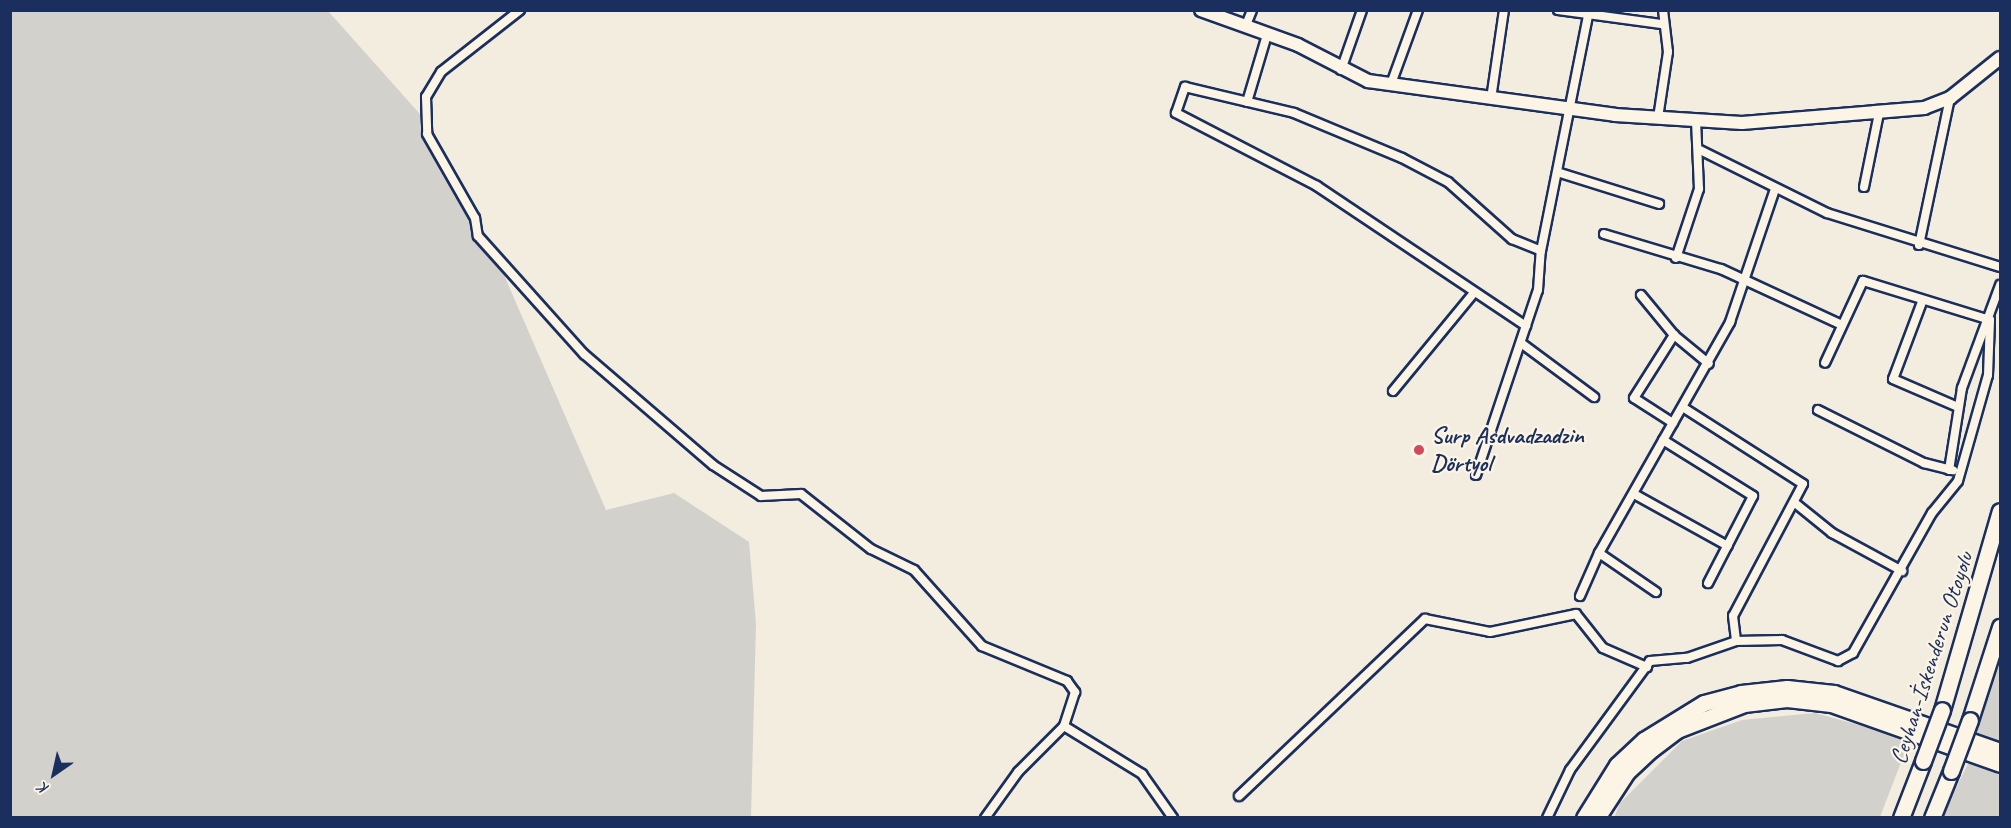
<!DOCTYPE html>
<html>
<head>
<meta charset="utf-8">
<style>
  body { margin:0 }
  #map { position:relative; width:2011px; height:828px; overflow:hidden; background:#f3ede0; font-family:Caveat,sans-serif }
  div>[style] { position:absolute }
  [style*='--x'] { left:calc(var(--x)*1px); top:calc(var(--y)*1px); width:calc(var(--w)*1px); rotate:calc(var(--a)*1deg) }
  .green>* { inset:0; background:#d3d1cc }
  .roads { filter:drop-shadow(2px 0 #1b2f5e) drop-shadow(-2px 0 #1b2f5e) drop-shadow(0 2px #1b2f5e) drop-shadow(0 -2px #1b2f5e) }
  .street>* { height:8px; margin:-4px; padding:0 4px; transform-origin:4px; border-radius:4px; background:#fcf5e5 }
  .secondary>* { height:12px; margin:-6px; padding:0 6px; transform-origin:6px; border-radius:6px; background:#fcf5e5 }
  .highway>* { height:15px; margin:-7.5px; padding:0 7.5px; transform-origin:7.5px; border-radius:7.5px; background:#fcf5e5 }
  .bridges { filter:drop-shadow(2px 0 #1b2f5e) drop-shadow(-2px 0 #1b2f5e) drop-shadow(0 2px #1b2f5e) drop-shadow(0 -2px #1b2f5e) }
  .highway-bridge>* { height:15px; margin:-7.5px; padding:0 7.5px; transform-origin:7.5px; border-radius:7.5px; background:#fcf5e5 }
  .dots>* { width:16px; height:16px; translate:-50% -50%; box-sizing:border-box; border:3px solid #fcf5e5; border-radius:50% }
  span { translate:-50% -50%; white-space:nowrap; text-align:center; line-height:1.15; -webkit-text-stroke:4.5px #fcf5e5; paint-order:stroke }
  .poi-label { font-size:24px; color:#1b2f5e; font-weight:700 }
  .left { translate:0 -50%; text-align:left }
  .street-label { font-size:24px; color:#1b2f5e }
  .frame { position:absolute; inset:0; border:12px solid #1b2f5e; pointer-events:none }
  .north { position:absolute; left:24px; top:744px; width:60px; height:60px; -webkit-text-stroke:4px #fcf5e5; paint-order:stroke; rotate:214deg; font-size:16px; font-weight:700; line-height:24px; text-align:center; color:#1b2f5e }
  .north::after { content:''; display:block; margin:auto; width:21px; height:27px; background:#1b2f5e; clip-path:polygon(50% 0,100% 100%,50% 72%,0 100%) }
</style>
</head>
<body>
<div id="map">
  <div class="green">
    <i style="clip-path:polygon(10px 11px,328px 11px,419px 113px,491px 245px,606px 510px,674px 493px,749px 542px,756px 624px,751px 817px,11px 817px)"></i>
    <i style="clip-path:polygon(2000px 646px,2000px 746px,1974px 735px)"></i>
    <i style="clip-path:polygon(1815px 713px,1910px 739px,1880px 817px,1614px 818px,1620px 803px,1682px 741px,1742px 720px)"></i>
    <i style="clip-path:polygon(1969px 762px,2000px 773px,2000px 817px,1941px 817px)"></i>
  </div>
  <div class="roads">
    <div class="street">
      <i style="--x:520;--y:10;--w:100;--a:141.9"></i>
      <i style="--x:441;--y:72;--w:29;--a:121"></i>
      <i style="--x:426;--y:97;--w:37;--a:88"></i>
      <i style="--x:427;--y:134;--w:97;--a:60.3"></i>
      <i style="--x:475;--y:218;--w:18;--a:81"></i>
      <i style="--x:478;--y:236;--w:159;--a:48.1"></i>
      <i style="--x:584;--y:354;--w:170;--a:40.7"></i>
      <i style="--x:713;--y:465;--w:57;--a:32.9"></i>
      <i style="--x:761;--y:496;--w:40;--a:-2.9"></i>
      <i style="--x:801;--y:494;--w:89;--a:38.2"></i>
      <i style="--x:871;--y:549;--w:48;--a:26"></i>
      <i style="--x:914;--y:570;--w:102;--a:48.2"></i>
      <i style="--x:982;--y:646;--w:92;--a:22.4"></i>
      <i style="--x:1067;--y:681;--w:14;--a:54"></i>
      <i style="--x:1075;--y:692;--w:36;--a:108"></i>
      <i style="--x:1064;--y:726;--w:92;--a:31.6"></i>
      <i style="--x:1142;--y:774;--w:54;--a:54.8"></i>
      <i style="--x:1558;--y:10;--w:104;--a:7.7"></i>
      <i style="--x:1246;--y:25;--w:16;--a:-68"></i>
      <i style="--x:1341;--y:70;--w:64;--a:-70.7"></i>
      <i style="--x:1391;--y:84;--w:79;--a:-70"></i>
      <i style="--x:1491;--y:99;--w:90;--a:-81.7"></i>
      <i style="--x:1247;--y:102;--w:70;--a:-73.4"></i>
      <i style="--x:1658;--y:118;--w:67;--a:-81.4"></i>
      <i style="--x:1668;--y:52;--w:42;--a:-96.8"></i>
      <i style="--x:1700;--y:150;--w:142;--a:26.4"></i>
      <i style="--x:1827;--y:213;--w:181;--a:17.3"></i>
      <i style="--x:1557;--y:172;--w:107;--a:17.4"></i>
      <i style="--x:1864;--y:187;--w:76;--a:-78.5"></i>
      <i style="--x:1604;--y:234;--w:122;--a:16.7"></i>
      <i style="--x:1721;--y:269;--w:133;--a:24.8"></i>
      <i style="--x:1919;--y:245;--w:150;--a:-78.1"></i>
      <i style="--x:1676;--y:258;--w:73;--a:-71.6"></i>
      <i style="--x:1699;--y:189;--w:70;--a:-92.5"></i>
      <i style="--x:1641;--y:295;--w:52;--a:50.5"></i>
      <i style="--x:1674;--y:335;--w:45;--a:39.6"></i>
      <i style="--x:1922;--y:302;--w:82;--a:110.6"></i>
      <i style="--x:1893;--y:379;--w:71;--a:23.3"></i>
      <i style="--x:1526;--y:326;--w:252;--a:-146.2"></i>
      <i style="--x:1317;--y:186;--w:159;--a:-152.6"></i>
      <i style="--x:1176;--y:113;--w:28;--a:-71"></i>
      <i style="--x:1185;--y:87;--w:112;--a:13.4"></i>
      <i style="--x:1294;--y:113;--w:117;--a:22.6"></i>
      <i style="--x:1402;--y:158;--w:52;--a:27.6"></i>
      <i style="--x:1448;--y:182;--w:86;--a:41.7"></i>
      <i style="--x:1512;--y:239;--w:31;--a:22"></i>
      <i style="--x:1521;--y:343;--w:91;--a:36.5"></i>
      <i style="--x:1393;--y:391;--w:126;--a:-50.5"></i>
      <i style="--x:1684;--y:408;--w:141;--a:32.6"></i>
      <i style="--x:1803;--y:484;--w:149;--a:117.9"></i>
      <i style="--x:1733;--y:616;--w:25;--a:83"></i>
      <i style="--x:1818;--y:410;--w:119;--a:26.6"></i>
      <i style="--x:1924;--y:463;--w:30;--a:14"></i>
      <i style="--x:1673;--y:423;--w:46;--a:-147.3"></i>
      <i style="--x:1634;--y:398;--w:75;--a:-57.6"></i>
      <i style="--x:1663;--y:440;--w:106;--a:31.9"></i>
      <i style="--x:1753;--y:496;--w:98;--a:117.3"></i>
      <i style="--x:1949;--y:470;--w:83;--a:-81"></i>
      <i style="--x:1962;--y:388;--w:110;--a:-69.7"></i>
      <i style="--x:1476;--y:475;--w:195;--a:-71.5"></i>
      <i style="--x:1538;--y:290;--w:39;--a:-86"></i>
      <i style="--x:1541;--y:251;--w:246;--a:-78.7"></i>
      <i style="--x:1634;--y:494;--w:107;--a:29"></i>
      <i style="--x:1795;--y:503;--w:48;--a:39"></i>
      <i style="--x:1832;--y:533;--w:80;--a:28.5"></i>
      <i style="--x:1599;--y:553;--w:69;--a:34.4"></i>
      <i style="--x:1580;--y:596;--w:47;--a:-66.2"></i>
      <i style="--x:1599;--y:553;--w:266;--a:-60.4"></i>
      <i style="--x:1730;--y:322;--w:140;--a:-71.3"></i>
      <i style="--x:1239;--y:796;--w:257;--a:-43.6"></i>
      <i style="--x:1425;--y:619;--w:66;--a:11.3"></i>
      <i style="--x:1490;--y:632;--w:88;--a:-11.8"></i>
      <i style="--x:1576;--y:614;--w:43;--a:51.5"></i>
      <i style="--x:1603;--y:648;--w:48;--a:23.4"></i>
      <i style="--x:985;--y:818;--w:57;--a:-54.3"></i>
      <i style="--x:1018;--y:772;--w:65;--a:-45"></i>
      <i style="--x:1547;--y:818;--w:53;--a:-64.4"></i>
      <i style="--x:1570;--y:770;--w:135;--a:-53.7"></i>
      <i style="--x:1650;--y:661;--w:37;--a:-5"></i>
      <i style="--x:1687;--y:658;--w:52;--a:-19.1"></i>
      <i style="--x:1736;--y:641;--w:46;--a:-1.2"></i>
      <i style="--x:1782;--y:640;--w:60;--a:20.6"></i>
      <i style="--x:1838;--y:661;--w:17;--a:-28"></i>
      <i style="--x:1853;--y:653;--w:161;--a:-60.6"></i>
      <i style="--x:1932;--y:513;--w:41;--a:-50.9"></i>
      <i style="--x:1958;--y:481;--w:110;--a:-74.2"></i>
      <i style="--x:1988;--y:375;--w:55;--a:-87.9"></i>
      <i style="--x:1990;--y:320;--w:133;--a:-162.9"></i>
      <i style="--x:1863;--y:281;--w:90;--a:114.9"></i>
    </div>
    <div class="secondary">
      <i style="--x:1201;--y:10;--w:103;--a:19.8"></i>
      <i style="--x:1298;--y:45;--w:79;--a:27.2"></i>
      <i style="--x:1368;--y:81;--w:249;--a:7.8"></i>
      <i style="--x:1615;--y:115;--w:127;--a:3.6"></i>
      <i style="--x:1742;--y:123;--w:183;--a:-4.7"></i>
      <i style="--x:1924;--y:108;--w:28;--a:-21"></i>
      <i style="--x:1950;--y:98;--w:64;--a:-38.7"></i>
    </div>
    <div class="highway">
      <i style="--x:1942;--y:710;--w:207;--a:-73.8"></i>
      <i style="--x:1970;--y:720;--w:98;--a:-72.1"></i>
      <i style="--x:1584;--y:818;--w:62;--a:-58.1"></i>
      <i style="--x:1617;--y:765;--w:37;--a:-43"></i>
      <i style="--x:1644;--y:740;--w:70;--a:-31.7"></i>
      <i style="--x:1704;--y:703;--w:38;--a:-15"></i>
      <i style="--x:1741;--y:693;--w:46;--a:-6.2"></i>
      <i style="--x:1787;--y:688;--w:47;--a:6.1"></i>
      <i style="--x:1834;--y:693;--w:176;--a:19.3"></i>
      <i style="--x:1597;--y:818;--w:55;--a:-56.9"></i>
      <i style="--x:1627;--y:772;--w:34;--a:-43"></i>
      <i style="--x:1652;--y:749;--w:31;--a:-37"></i>
      <i style="--x:1677;--y:730;--w:72;--a:-21.2"></i>
      <i style="--x:1744;--y:704;--w:43;--a:-6.6"></i>
      <i style="--x:1787;--y:699;--w:44;--a:6.5"></i>
      <i style="--x:1831;--y:704;--w:179;--a:19.5"></i>
      <i style="--x:1901;--y:818;--w:61;--a:-68.9"></i>
      <i style="--x:1932;--y:818;--w:51;--a:-68"></i>
    </div>
  </div>
  <div class="bridges">
    <div class="highway-bridge">
      <i style="--x:1923;--y:761;--w:54;--a:-69.6"></i>
      <i style="--x:1951;--y:771;--w:54;--a:-69.6"></i>
    </div>
  </div>
  <div class="dots">
    <i style="left:1419px;top:450px;background:#d1495b"></i>
  </div>
  <div class="poi-label">
    <span class="left" style="left:1431px;top:450px">Surp Asdvadzadzin<br>Dörtyol</span>
  </div>
  <div class="street-label">
    <span style="left:1932px;top:658px;rotate:-72deg">Ceyhan-İskenderun Otoyolu</span>
  </div>
  <div class="frame"></div>
  <div class="north">K</div>
</div>
</body>
</html>
